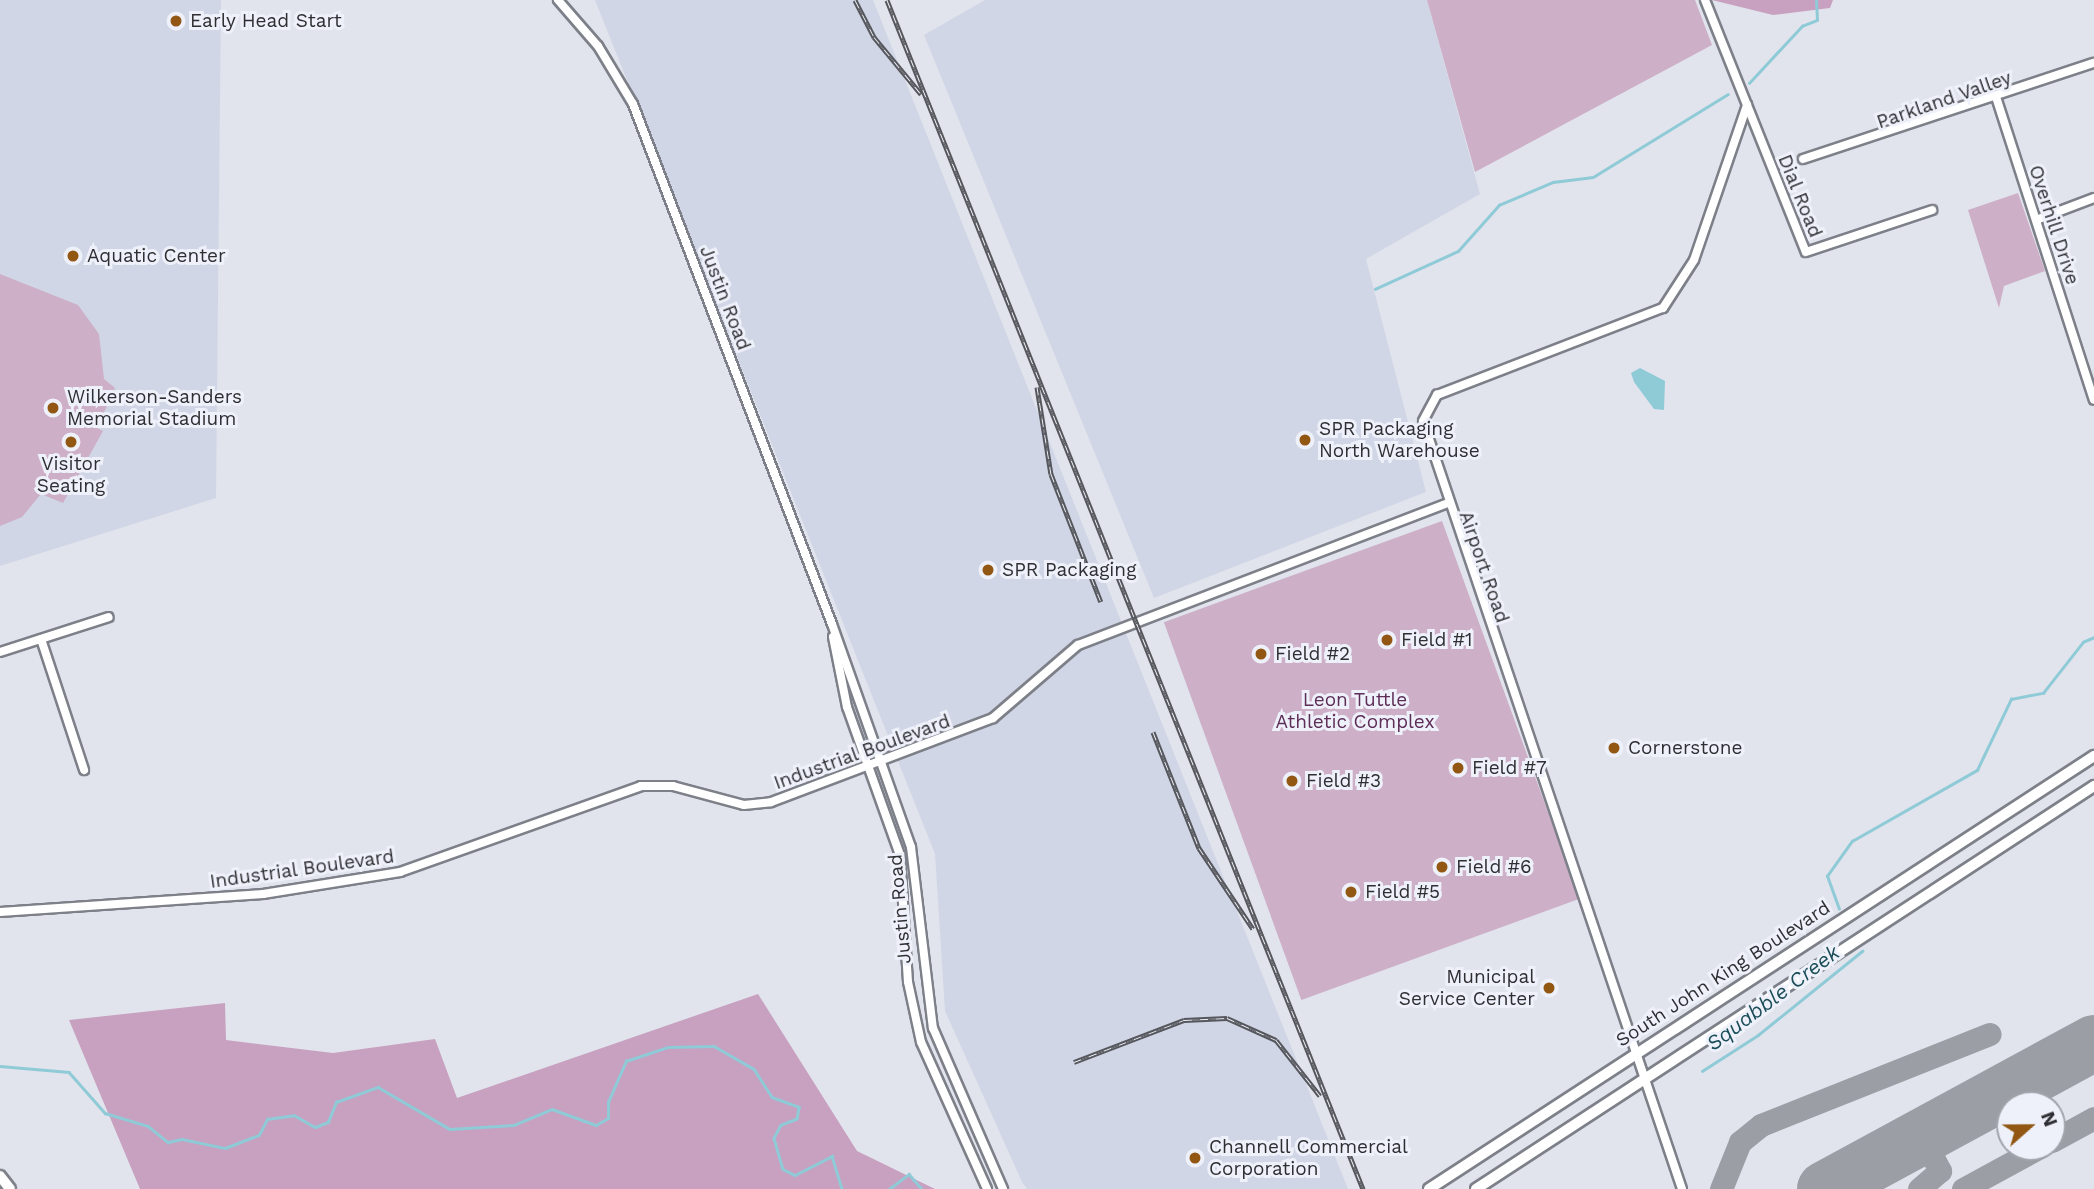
<!DOCTYPE html>
<html>
<head>
<meta charset="utf-8">
<style>
  body { margin:0 }
  #map { position:relative; width:2094px; height:1189px; overflow:hidden; background:#e1e4ed; font-family:"Work Sans",sans-serif }
  div>[style] { position:absolute }
  [style*='--x'] { left:calc(var(--x)*1px); top:calc(var(--y)*1px); width:calc(var(--w)*1px); rotate:calc(var(--a)*1deg) }
  .built>* { inset:0; background:#d1d6e6 }
  .green>* { inset:0; background:#cdafc7; transform-origin:0 0 }
  .forest>* { inset:0; background:#c8a0c0 }
  .water>* { inset:0; background:#8fcad7 }
  .stream>* { height:2.5px; margin:-1.25px; padding:0 1.25px; transform-origin:1.25px; border-radius:1.25px; background:#8fcad7 }
  .taxiway>* { height:23px; margin:-11.5px; padding:0 11.5px; transform-origin:11.5px; border-radius:11.5px; background:#9b9ea4 }
  .runway>* { height:56px; margin:-28px; padding:0 28px; transform-origin:28px; border-radius:28px; background:#9b9ea4 }
  .roads { filter:drop-shadow(2px 0 #7d8088) drop-shadow(-2px 0 #7d8088) drop-shadow(0 2px #7d8088) drop-shadow(0 -2px #7d8088) }
  .minor>* { height:8px; margin:-4px; padding:0 4px; transform-origin:4px; border-radius:4px; background:#fff }
  .major>* { height:10px; margin:-5px; padding:0 5px; transform-origin:5px; border-radius:5px; background:#fff }
  .rail>* { height:5px; margin-top:-2.5px; transform-origin:0; background:repeating-linear-gradient(90deg,#eef1fa 0 8px,#55575c 0 16px); box-sizing:border-box; border-block:2px solid #55575c }
  .dots>* { width:19px; height:19px; translate:-50% -50%; box-sizing:border-box; border:4px solid #eef1fa; border-radius:50% }
  span { translate:-50% -50%; white-space:nowrap; text-align:center; line-height:1.15; -webkit-text-stroke:6px #eef1fa; paint-order:stroke }
  .poi-label { font-size:19px; color:#2e2f33 }
  .left { translate:0 -50%; text-align:left }
  .right { translate:-100% -50%; text-align:right }
  .street-label { font-size:19px; color:#2e2f33 }
  .park-label { font-size:19px; color:#5e2d57 }
  .water-label { font-size:21px; color:#1b4e58; font-style:italic }
  .north { position:absolute; left:1996px; top:1091px; width:70px; height:70px; box-sizing:border-box; background:#eef1fa; border:2px solid #a1a3aa; border-radius:50%; rotate:69deg; font-size:19px; font-weight:700; line-height:28px; text-align:center; color:#2e2f33 }
  .north::after { content:''; display:block; margin:auto; width:24px; height:32px; background:#915713; clip-path:polygon(50% 0,100% 100%,50% 72%,0 100%) }
</style>
</head>
<body>
<div id="map">
  <div class="built">
    <i style="clip-path:polygon(0 0,221px 0,216px 498px,0 566px)"></i>
    <i style="clip-path:polygon(595px 0,873px 0,1348px 1189px,1027px 1189px,1022px 1182px,945px 1011px,935px 854px)"></i>
    <i style="clip-path:polygon(985px 0,1427px 0,1480px 194px,1366px 259px,1426px 492px,1154px 598px,924px 35px)"></i>
  </div>
  <div class="green">
    <i style="clip-path:polygon(1427px 0,1695px 0,1712px 45px,1475px 172px)"></i>
    <i style="clip-path:polygon(2018px 193px,2045px 271px,2004px 286px,1999px 308px,1968px 210px)"></i>
    <i style="clip-path:polygon(0 274px,78px 305px,99px 334px,104px 379px,115px 388px,97px 428px,103px 431px,63px 503px,41px 494px,22px 517px,0 526px)"></i>
    <i style="left:1442px;top:521px;width:402px;height:296px;rotate:70deg"></i>
  </div>
  <div class="forest">
    <i style="clip-path:polygon(1712px 0,1833px 0,1830px 8px,1773px 15px)"></i>
    <i style="clip-path:polygon(758px 994px,857px 1151px,935px 1189px,140px 1189px,69px 1020px,225px 1003px,226px 1040px,333px 1053px,435px 1039px,457px 1098px)"></i>
  </div>
  <div class="water">
    <i style="clip-path:polygon(1640px 368px,1665px 381px,1664px 410px,1654px 409px,1634px 382px,1631px 373px)"></i>
  </div>
  <div class="stream">
    <i style="--x:1749;--y:83;--w:78;--a:-47.1"></i>
    <i style="--x:1802;--y:26;--w:16;--a:-22"></i>
    <i style="--x:1817;--y:20;--w:20;--a:-93"></i>
    <i style="--x:1375;--y:289;--w:91;--a:-24.6"></i>
    <i style="--x:1458;--y:251;--w:62;--a:-48.3"></i>
    <i style="--x:1499;--y:205;--w:59;--a:-23.1"></i>
    <i style="--x:1553;--y:182;--w:40;--a:-7.1"></i>
    <i style="--x:1593;--y:177;--w:158;--a:-31.6"></i>
    <i style="--x:1839;--y:909;--w:35;--a:-110"></i>
    <i style="--x:1827;--y:876;--w:43;--a:-54.5"></i>
    <i style="--x:1852;--y:841;--w:144;--a:-29.6"></i>
    <i style="--x:1977;--y:770;--w:79;--a:-64.4"></i>
    <i style="--x:2011;--y:699;--w:33;--a:-11"></i>
    <i style="--x:2043;--y:693;--w:65;--a:-51.9"></i>
    <i style="--x:2083;--y:642;--w:12;--a:-24"></i>
    <i style="--x:0;--y:1066;--w:69;--a:5"></i>
    <i style="--x:69;--y:1072;--w:55;--a:48.7"></i>
    <i style="--x:105;--y:1113;--w:45;--a:16.8"></i>
    <i style="--x:148;--y:1126;--w:26;--a:39"></i>
    <i style="--x:168;--y:1142;--w:14;--a:-12"></i>
    <i style="--x:182;--y:1139;--w:44;--a:11.8"></i>
    <i style="--x:225;--y:1148;--w:36;--a:-21"></i>
    <i style="--x:259;--y:1135;--w:18;--a:-63"></i>
    <i style="--x:267;--y:1119;--w:27;--a:-8"></i>
    <i style="--x:294;--y:1115;--w:24;--a:30"></i>
    <i style="--x:315;--y:1127;--w:14;--a:-21"></i>
    <i style="--x:328;--y:1122;--w:22;--a:-68"></i>
    <i style="--x:336;--y:1102;--w:45;--a:-19.7"></i>
    <i style="--x:378;--y:1087;--w:83;--a:30.3"></i>
    <i style="--x:450;--y:1129;--w:64;--a:-3.6"></i>
    <i style="--x:514;--y:1125;--w:41;--a:-22.8"></i>
    <i style="--x:552;--y:1109;--w:47;--a:20"></i>
    <i style="--x:596;--y:1125;--w:14;--a:-30"></i>
    <i style="--x:608;--y:1118;--w:16;--a:-90"></i>
    <i style="--x:608;--y:1102;--w:45;--a:-66.3"></i>
    <i style="--x:626;--y:1061;--w:44;--a:-18.4"></i>
    <i style="--x:668;--y:1047;--w:46;--a:-1.2"></i>
    <i style="--x:714;--y:1046;--w:46;--a:29.9"></i>
    <i style="--x:754;--y:1069;--w:33;--a:57"></i>
    <i style="--x:772;--y:1097;--w:29;--a:20"></i>
    <i style="--x:799;--y:1107;--w:12;--a:99"></i>
    <i style="--x:797;--y:1119;--w:17;--a:159"></i>
    <i style="--x:781;--y:1125;--w:15;--a:118"></i>
    <i style="--x:774;--y:1138;--w:32;--a:74"></i>
    <i style="--x:783;--y:1169;--w:13;--a:27"></i>
    <i style="--x:795;--y:1175;--w:42;--a:-27.2"></i>
    <i style="--x:832;--y:1156;--w:34;--a:73"></i>
    <i style="--x:1702;--y:1071;--w:67;--a:-32.7"></i>
    <i style="--x:1758;--y:1035;--w:134;--a:-38.9"></i>
    <i style="--x:889;--y:1189;--w:25;--a:-37"></i>
    <i style="--x:909;--y:1174;--w:20;--a:49"></i>
  </div>
  <div class="taxiway">
    <i style="--x:2052;--y:1141;--w:48;--a:-28.7"></i>
    <i style="--x:1721;--y:1189;--w:51;--a:-68"></i>
    <i style="--x:1740;--y:1142;--w:27;--a:-39"></i>
    <i style="--x:1761;--y:1125;--w:246;--a:-21.7"></i>
    <i style="--x:1919;--y:1189;--w:28;--a:-41"></i>
    <i style="--x:1940;--y:1171;--w:39;--a:-117"></i>
    <i style="--x:1963;--y:1189;--w:88;--a:-28.6"></i>
  </div>
  <div class="runway">
    <i style="--x:1825;--y:1189;--w:306;--a:-28.5"></i>
  </div>
  <div class="roads">
    <div class="minor">
      <i style="--x:558;--y:0;--w:61;--a:49"></i>
      <i style="--x:598;--y:46;--w:68;--a:58.9"></i>
      <i style="--x:633;--y:104;--w:557;--a:69.06"></i>
      <i style="--x:832;--y:624;--w:237;--a:70.5"></i>
      <i style="--x:911;--y:847;--w:182;--a:83.1"></i>
      <i style="--x:933;--y:1028;--w:176;--a:66.5"></i>
      <i style="--x:1705;--y:0;--w:271;--a:68.2"></i>
      <i style="--x:1806;--y:252;--w:133;--a:-18.4"></i>
      <i style="--x:1997;--y:100;--w:315;--a:72.1"></i>
      <i style="--x:1803;--y:159;--w:306;--a:-18.3"></i>
      <i style="--x:2036;--y:220;--w:62;--a:-20.8"></i>
      <i style="--x:833;--y:637;--w:71;--a:78.7"></i>
      <i style="--x:847;--y:707;--w:157;--a:70.3"></i>
      <i style="--x:900;--y:855;--w:127;--a:86.4"></i>
      <i style="--x:908;--y:982;--w:61;--a:77.8"></i>
      <i style="--x:921;--y:1042;--w:161;--a:65.8"></i>
      <i style="--x:41;--y:639;--w:138;--a:71.8"></i>
      <i style="--x:0;--y:652;--w:114;--a:-17.8"></i>
      <i style="--x:0;--y:912;--w:264;--a:-3.9"></i>
      <i style="--x:263;--y:894;--w:139;--a:-9.1"></i>
      <i style="--x:400;--y:872;--w:256;--a:-19.6"></i>
      <i style="--x:641;--y:786;--w:32;--a:0"></i>
      <i style="--x:673;--y:786;--w:73;--a:15"></i>
      <i style="--x:744;--y:805;--w:27;--a:-6"></i>
      <i style="--x:771;--y:802;--w:237;--a:-20.7"></i>
      <i style="--x:993;--y:718;--w:112;--a:-40.7"></i>
      <i style="--x:1078;--y:645;--w:394;--a:-21"></i>
      <i style="--x:1682;--y:1189;--w:810;--a:-108.64"></i>
      <i style="--x:1423;--y:421;--w:30;--a:-62"></i>
      <i style="--x:1437;--y:395;--w:242;--a:-21.1"></i>
      <i style="--x:1663;--y:308;--w:57;--a:-57.1"></i>
      <i style="--x:1694;--y:260;--w:164;--a:-71.1"></i>
    </div>
    <div class="major">
      <i style="--x:0;--y:1176;--w:16;--a:52"></i>
      <i style="--x:1429;--y:1189;--w:794;--a:-33.07"></i>
      <i style="--x:1476;--y:1189;--w:738;--a:-33.11"></i>
    </div>
  </div>
  <div class="rail">
    <i style="--x:855;--y:0;--w:42;--a:62.8"></i>
    <i style="--x:874;--y:37;--w:74;--a:50.5"></i>
    <i style="--x:887;--y:0;--w:1281;--a:68.18"></i>
    <i style="--x:1037;--y:387;--w:88;--a:80.9"></i>
    <i style="--x:1051;--y:474;--w:137;--a:68.7"></i>
    <i style="--x:1153;--y:732;--w:125;--a:68.4"></i>
    <i style="--x:1199;--y:848;--w:97;--a:56.3"></i>
    <i style="--x:1074;--y:1062;--w:118;--a:-20.9"></i>
    <i style="--x:1184;--y:1020;--w:43;--a:-2.7"></i>
    <i style="--x:1227;--y:1018;--w:54;--a:24.2"></i>
    <i style="--x:1276;--y:1040;--w:71;--a:51.8"></i>
  </div>
  <div class="dots">
    <i style="left:176px;top:21px;background:#915713"></i>
    <i style="left:73px;top:256px;background:#915713"></i>
    <i style="left:53px;top:408px;background:#915713"></i>
    <i style="left:1305px;top:440px;background:#915713"></i>
    <i style="left:71px;top:442px;background:#915713"></i>
    <i style="left:988px;top:570px;background:#915713"></i>
    <i style="left:1387px;top:640px;background:#915713"></i>
    <i style="left:1261px;top:654px;background:#915713"></i>
    <i style="left:1614px;top:748px;background:#915713"></i>
    <i style="left:1458px;top:768px;background:#915713"></i>
    <i style="left:1292px;top:781px;background:#915713"></i>
    <i style="left:1442px;top:867px;background:#915713"></i>
    <i style="left:1351px;top:892px;background:#915713"></i>
    <i style="left:1549px;top:988px;background:#915713"></i>
    <i style="left:1195px;top:1158px;background:#915713"></i>
  </div>
  <div class="poi-label">
    <span class="left" style="left:190px;top:21px">Early Head Start</span>
    <span class="left" style="left:87px;top:256px">Aquatic Center</span>
    <span class="left" style="left:67px;top:408px">Wilkerson-Sanders<br>Memorial Stadium</span>
    <span class="left" style="left:1319px;top:440px">SPR Packaging<br>North Warehouse</span>
    <span style="left:71px;top:475px">Visitor<br>Seating</span>
    <span class="left" style="left:1002px;top:570px">SPR Packaging</span>
    <span class="left" style="left:1401px;top:640px">Field #1</span>
    <span class="left" style="left:1275px;top:654px">Field #2</span>
    <span class="left" style="left:1628px;top:748px">Cornerstone</span>
    <span class="left" style="left:1472px;top:768px">Field #7</span>
    <span class="left" style="left:1306px;top:781px">Field #3</span>
    <span class="left" style="left:1456px;top:867px">Field #6</span>
    <span class="left" style="left:1365px;top:892px">Field #5</span>
    <span class="right" style="left:1535px;top:988px">Municipal<br>Service Center</span>
    <span class="left" style="left:1209px;top:1158px">Channell Commercial<br>Corporation</span>
  </div>
  <div class="street-label">
    <span style="left:1944px;top:100px;rotate:-19deg">Parkland Valley</span>
    <span style="left:1800px;top:196px;rotate:68deg">Dial Road</span>
    <span style="left:2054px;top:225px;rotate:72deg">Overhill Drive</span>
    <span style="left:725px;top:298px;rotate:69deg">Justin Road</span>
    <span style="left:1484px;top:567px;rotate:71deg">Airport Road</span>
    <span style="left:862px;top:752px;rotate:-20deg">Industrial Boulevard</span>
    <span style="left:302px;top:869px;rotate:-8deg">Industrial Boulevard</span>
    <span style="left:900px;top:909px;rotate:-95deg">Justin Road</span>
    <span style="left:1723px;top:974px;rotate:-33deg">South John King Boulevard</span>
  </div>
  <div class="park-label">
    <span style="left:1355px;top:711px">Leon Tuttle<br>Athletic Complex</span>
  </div>
  <div class="water-label">
    <span style="left:1773px;top:998px;rotate:-37deg">Squabble Creek</span>
  </div>
  <div class="north">N</div>
</div>
</body>
</html>
